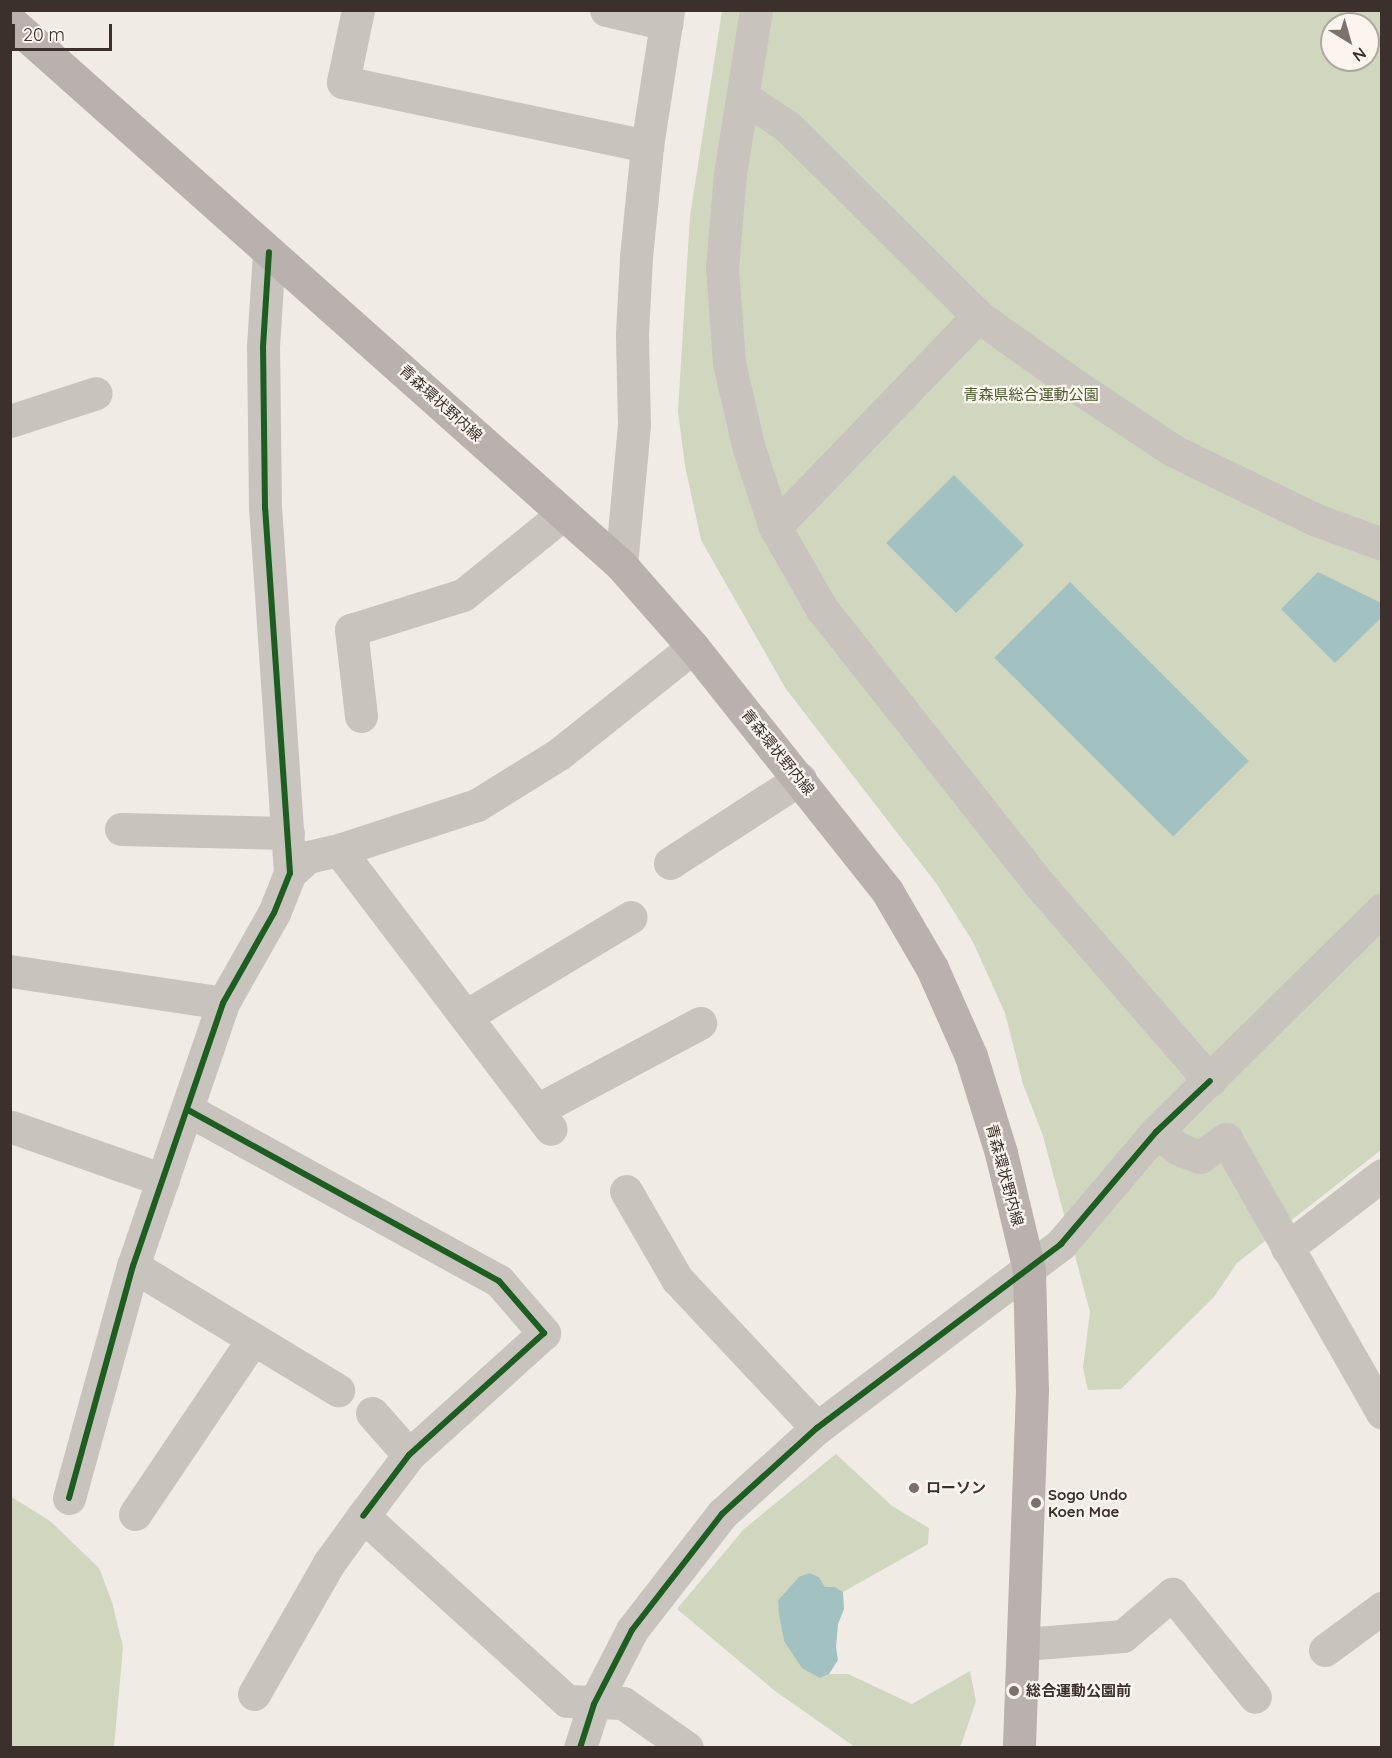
<!DOCTYPE html>
<html>
<head>
<meta charset="utf-8">
<style>
  body { margin:0 }
  #map { position:relative; width:1392px; height:1758px; overflow:hidden; background:#f0ebe5; font-family:Quicksand,"Noto Sans JP",sans-serif }
  div>[style] { position:absolute }
  [style*='--x'] { left:calc(var(--x)*1px); top:calc(var(--y)*1px); width:calc(var(--w)*1px); rotate:calc(var(--a)*1deg) }
  .green>* { inset:0; background:#d1d6bf }
  .water>* { inset:0; background:#a1c2c1; transform-origin:0 0 }
  .minor>* { height:33px; margin:-16.5px; padding:0 16.5px; transform-origin:16.5px; border-radius:16.5px; background:#c9c3be }
  .major>* { height:33px; margin:-16.5px; padding:0 16.5px; transform-origin:16.5px; border-radius:16.5px; background:#b8b1ad }
  .cycleway>* { height:6px; margin:-3px; padding:0 3px; transform-origin:3px; border-radius:3px; background:#1b5e20 }
  .dots>* { width:16px; height:16px; translate:-50% -50%; box-sizing:border-box; border:3px solid #fbf5ee; border-radius:50% }
  span { translate:-50% -50%; white-space:nowrap; text-align:center; line-height:1.15; -webkit-text-stroke:4.5px #fbf5ee; paint-order:stroke }
  .park-label { font-size:15px; color:#4a5a2e }
  .street-label { font-size:15px; color:#3b302b }
  .poi-label { font-size:15px; color:#3b302b; font-weight:700 }
  .left { translate:0 -50%; text-align:left }
  .frame { position:absolute; inset:0; border:12px solid #3b302b; pointer-events:none }
  .north { position:absolute; left:1320px; top:12px; width:60px; height:60px; box-sizing:border-box; background:#fbf5ee; border:2px solid #aea6a0; border-radius:50%; rotate:143deg; font-size:16px; font-weight:700; line-height:24px; text-align:center; color:#3b302b }
  .north::after { content:''; display:block; margin:auto; width:21px; height:27px; background:#7a716c; clip-path:polygon(50% 0,100% 100%,50% 72%,0 100%) }
  .scale { position:absolute; left:12px; top:24px; width:100px; height:27px; box-sizing:border-box; border:3px solid #3b302b; border-top:0; padding-left:8px; font-size:18px; line-height:21px; white-space:nowrap; color:#3b302b; -webkit-text-stroke:4px #fbf5ee; paint-order:stroke }
</style>
</head>
<body>
<div id="map">
  <div class="green">
    <i style="clip-path:polygon(evenodd,722px 11px,1381px 11px,1381px 1150px,1237px 1263px,1214px 1297px,1121px 1389px,1088px 1390px,1083px 1368px,1090px 1312px,1043px 1136px,1023px 1084px,1005px 1013px,973px 942px,936px 883px,786px 689px,701px 540px,685px 466px,678px 411px,690px 216px,722px 11px,1332px 24px,1368px 24px,1368px 60px,1332px 60px,1332px 24px)"></i>
    <i style="clip-path:polygon(836px 1454px,892px 1506px,929px 1528px,928px 1544px,843px 1592px,835px 1587px,825px 1587px,819px 1577px,810px 1573px,800px 1576px,778px 1600px,784px 1641px,820px 1678px,829px 1674px,848px 1674px,912px 1704px,970px 1671px,976px 1701px,961px 1745px,957px 1748px,855px 1747px,775px 1691px,677px 1609px,744px 1529px)"></i>
    <i style="clip-path:polygon(10px 1496px,50px 1521px,99px 1568px,112px 1602px,123px 1647px,114px 1747px,11px 1747px)"></i>
  </div>
  <div class="water">
    <i style="left:954px;top:475px;width:99px;height:96px;rotate:45deg"></i>
    <i style="clip-path:polygon(1318px 572px,1381px 603px,1381px 618px,1335px 663px,1281px 609px)"></i>
    <i style="left:1070px;top:582px;width:253px;height:107px;rotate:45deg"></i>
    <i style="clip-path:polygon(810px 1573px,819px 1577px,825px 1587px,835px 1587px,843px 1592px,844px 1609px,838px 1624px,836px 1647px,838px 1660px,829px 1674px,820px 1678px,802px 1668px,784px 1641px,779px 1614px,778px 1600px,800px 1576px)"></i>
  </div>
  <div class="minor">
    <i style="--x:358;--y:10;--w:74;--a:101.8"></i>
    <i style="--x:343;--y:82;--w:311;--a:11.9"></i>
    <i style="--x:606;--y:10;--w:62;--a:13.1"></i>
    <i style="--x:756;--y:10;--w:166;--a:99"></i>
    <i style="--x:730;--y:174;--w:93;--a:94.9"></i>
    <i style="--x:722;--y:267;--w:96;--a:85.8"></i>
    <i style="--x:729;--y:363;--w:88;--a:76.9"></i>
    <i style="--x:749;--y:449;--w:82;--a:71.6"></i>
    <i style="--x:775;--y:527;--w:95;--a:60.2"></i>
    <i style="--x:822;--y:609;--w:352;--a:51.7"></i>
    <i style="--x:1040;--y:885;--w:259;--a:49.1"></i>
    <i style="--x:743;--y:97;--w:53;--a:33.4"></i>
    <i style="--x:787;--y:126;--w:269;--a:44.8"></i>
    <i style="--x:978;--y:316;--w:124;--a:35.5"></i>
    <i style="--x:1079;--y:388;--w:114;--a:33.6"></i>
    <i style="--x:1174;--y:451;--w:156;--a:25.9"></i>
    <i style="--x:1314;--y:519;--w:72;--a:20.2"></i>
    <i style="--x:10;--y:421;--w:90;--a:-18"></i>
    <i style="--x:775;--y:527;--w:293;--a:-46.1"></i>
    <i style="--x:621;--y:565;--w:141;--a:-84.7"></i>
    <i style="--x:634;--y:425;--w:91;--a:-91.3"></i>
    <i style="--x:632;--y:334;--w:77;--a:-87"></i>
    <i style="--x:636;--y:257;--w:112;--a:-84.3"></i>
    <i style="--x:647;--y:146;--w:138;--a:-81.2"></i>
    <i style="--x:361;--y:716;--w:87;--a:-96.6"></i>
    <i style="--x:351;--y:630;--w:117;--a:-17.4"></i>
    <i style="--x:463;--y:595;--w:129;--a:-39"></i>
    <i style="--x:121;--y:829;--w:167;--a:1.4"></i>
    <i style="--x:339;--y:850;--w:145;--a:-18.1"></i>
    <i style="--x:477;--y:805;--w:97;--a:-31.9"></i>
    <i style="--x:559;--y:754;--w:171;--a:-38.6"></i>
    <i style="--x:670;--y:863;--w:155;--a:-32.9"></i>
    <i style="--x:290;--y:873;--w:24;--a:-42"></i>
    <i style="--x:308;--y:857;--w:32;--a:-13"></i>
    <i style="--x:339;--y:850;--w:350;--a:52.8"></i>
    <i style="--x:10;--y:971;--w:215;--a:8.5"></i>
    <i style="--x:466;--y:1016;--w:192;--a:-31"></i>
    <i style="--x:188;--y:1110;--w:355;--a:28.8"></i>
    <i style="--x:499;--y:1281;--w:69;--a:49.1"></i>
    <i style="--x:544;--y:1333;--w:182;--a:137.9"></i>
    <i style="--x:409;--y:1455;--w:76;--a:127"></i>
    <i style="--x:537;--y:1110;--w:185;--a:-28.1"></i>
    <i style="--x:12;--y:1127;--w:160;--a:19.3"></i>
    <i style="--x:1156;--y:1132;--w:29;--a:36"></i>
    <i style="--x:1179;--y:1149;--w:22;--a:21"></i>
    <i style="--x:1200;--y:1157;--w:32;--a:-35"></i>
    <i style="--x:1226;--y:1139;--w:315;--a:60.3"></i>
    <i style="--x:626;--y:1191;--w:102;--a:59.9"></i>
    <i style="--x:677;--y:1279;--w:204;--a:46.8"></i>
    <i style="--x:1287;--y:1248;--w:120;--a:-37.5"></i>
    <i style="--x:133;--y:1266;--w:240;--a:31.2"></i>
    <i style="--x:372;--y:1413;--w:56;--a:48.6"></i>
    <i style="--x:69;--y:1498;--w:241;--a:-74.6"></i>
    <i style="--x:133;--y:1266;--w:278;--a:-71.1"></i>
    <i style="--x:223;--y:1003;--w:103;--a:-60.5"></i>
    <i style="--x:274;--y:913;--w:43;--a:-68.2"></i>
    <i style="--x:290;--y:873;--w:366;--a:-93.9"></i>
    <i style="--x:265;--y:508;--w:161;--a:-90.7"></i>
    <i style="--x:263;--y:347;--w:95;--a:-86.4"></i>
    <i style="--x:135;--y:1514;--w:211;--a:-56"></i>
    <i style="--x:1025;--y:1644;--w:98;--a:-4.7"></i>
    <i style="--x:1123;--y:1636;--w:65;--a:-40.6"></i>
    <i style="--x:1172;--y:1594;--w:132;--a:51.1"></i>
    <i style="--x:1325;--y:1650;--w:71;--a:-36.4"></i>
    <i style="--x:254;--y:1694;--w:151;--a:-60.2"></i>
    <i style="--x:329;--y:1563;--w:58;--a:-54.1"></i>
    <i style="--x:363;--y:1516;--w:275;--a:42.2"></i>
    <i style="--x:567;--y:1701;--w:56;--a:2"></i>
    <i style="--x:623;--y:1703;--w:78;--a:35.1"></i>
    <i style="--x:580;--y:1748;--w:46;--a:-72.3"></i>
    <i style="--x:594;--y:1704;--w:83;--a:-62.8"></i>
    <i style="--x:632;--y:1630;--w:147;--a:-52.2"></i>
    <i style="--x:722;--y:1514;--w:128;--a:-42.2"></i>
    <i style="--x:817;--y:1428;--w:306;--a:-37"></i>
    <i style="--x:1061;--y:1244;--w:147;--a:-49.7"></i>
    <i style="--x:1156;--y:1132;--w:317;--a:-44.6"></i>
  </div>
  <div class="major">
    <i style="--x:10;--y:21;--w:818;--a:41.68"></i>
    <i style="--x:621;--y:565;--w:109;--a:48.7"></i>
    <i style="--x:693;--y:647;--w:312;--a:51.5"></i>
    <i style="--x:887;--y:891;--w:89;--a:59.7"></i>
    <i style="--x:932;--y:968;--w:96;--a:66.1"></i>
    <i style="--x:971;--y:1056;--w:102;--a:72.8"></i>
    <i style="--x:1001;--y:1153;--w:120;--a:76.5"></i>
    <i style="--x:1029;--y:1270;--w:120;--a:88.6"></i>
    <i style="--x:1032;--y:1390;--w:358;--a:92.1"></i>
  </div>
  <div class="cycleway">
    <i style="--x:188;--y:1110;--w:355;--a:28.8"></i>
    <i style="--x:499;--y:1281;--w:69;--a:49.1"></i>
    <i style="--x:544;--y:1333;--w:182;--a:137.9"></i>
    <i style="--x:409;--y:1455;--w:76;--a:127"></i>
    <i style="--x:69;--y:1498;--w:241;--a:-74.6"></i>
    <i style="--x:133;--y:1266;--w:278;--a:-71.1"></i>
    <i style="--x:223;--y:1003;--w:103;--a:-60.5"></i>
    <i style="--x:274;--y:913;--w:43;--a:-68.2"></i>
    <i style="--x:290;--y:873;--w:366;--a:-93.9"></i>
    <i style="--x:265;--y:508;--w:161;--a:-90.7"></i>
    <i style="--x:263;--y:347;--w:95;--a:-86.4"></i>
    <i style="--x:580;--y:1748;--w:46;--a:-72.3"></i>
    <i style="--x:594;--y:1704;--w:83;--a:-62.8"></i>
    <i style="--x:632;--y:1630;--w:147;--a:-52.2"></i>
    <i style="--x:722;--y:1514;--w:128;--a:-42.2"></i>
    <i style="--x:817;--y:1428;--w:306;--a:-37"></i>
    <i style="--x:1061;--y:1244;--w:147;--a:-49.7"></i>
    <i style="--x:1156;--y:1132;--w:74;--a:-43.4"></i>
  </div>
  <div class="dots">
    <i style="left:914px;top:1488px;background:#7a716c"></i>
    <i style="left:1036px;top:1503px;background:#7a716c"></i>
    <i style="left:1014px;top:1691px;background:#7a716c"></i>
  </div>
  <div class="park-label">
    <span style="left:1031px;top:395px">青森県総合運動公園</span>
  </div>
  <div class="street-label">
    <span style="left:441px;top:403px;rotate:42deg">青森環状野内線</span>
    <span style="left:778px;top:752px;rotate:51deg">青森環状野内線</span>
    <span style="left:1005px;top:1175px;rotate:75deg">青森環状野内線</span>
  </div>
  <div class="poi-label">
    <span class="left" style="left:926px;top:1488px">ローソン</span>
    <span class="left" style="left:1048px;top:1503px">Sogo Undo<br>Koen Mae</span>
    <span class="left" style="left:1026px;top:1691px">総合運動公園前</span>
  </div>
  <div class="frame"></div>
  <div class="north">N</div>
  <div class="scale">20 m</div>
</div>
</body>
</html>
